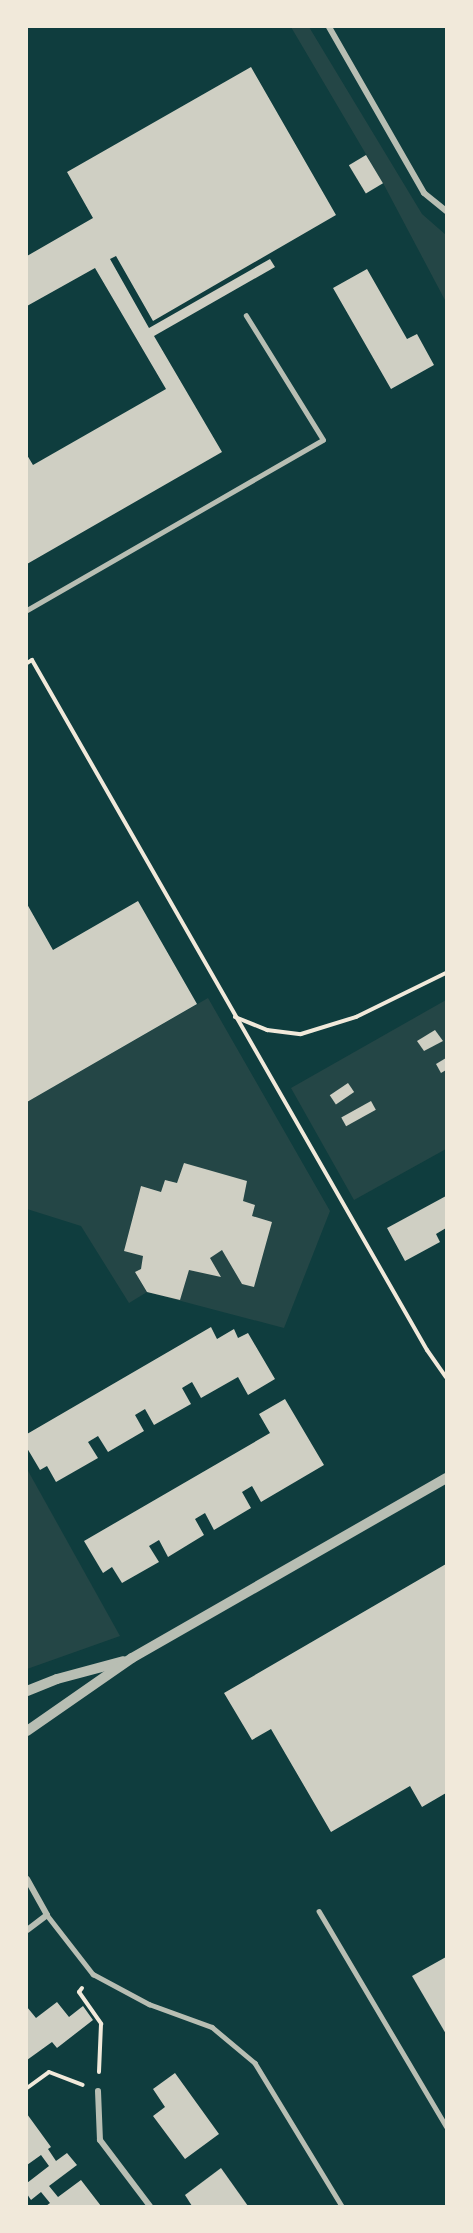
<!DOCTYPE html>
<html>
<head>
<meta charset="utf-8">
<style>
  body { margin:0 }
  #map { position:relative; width:473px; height:2233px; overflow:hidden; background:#0f3d3e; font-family:Mulish,sans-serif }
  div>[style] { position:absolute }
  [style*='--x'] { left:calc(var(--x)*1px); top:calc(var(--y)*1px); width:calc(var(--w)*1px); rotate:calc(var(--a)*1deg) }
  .green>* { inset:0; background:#244646 }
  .building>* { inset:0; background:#cfcfc3; transform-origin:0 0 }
  .path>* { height:4px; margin:-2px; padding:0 2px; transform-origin:2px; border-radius:2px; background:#f1e9da }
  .service>* { height:4.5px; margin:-2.25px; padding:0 2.25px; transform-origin:2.25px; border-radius:2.25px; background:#b8beb3 }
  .minor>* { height:6px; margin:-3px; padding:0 3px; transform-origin:3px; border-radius:3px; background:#b8beb3 }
  .tertiary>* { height:10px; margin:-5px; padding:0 5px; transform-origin:5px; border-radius:5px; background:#b8beb3 }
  span { translate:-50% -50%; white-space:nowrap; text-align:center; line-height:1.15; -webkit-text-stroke:4.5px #f1e9da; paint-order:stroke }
  .frame { position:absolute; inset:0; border:28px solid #f1e9da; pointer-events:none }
</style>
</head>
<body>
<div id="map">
  <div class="green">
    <i style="clip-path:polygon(291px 27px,309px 27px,422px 214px,446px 235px,446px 302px,383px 183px)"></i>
    <i style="clip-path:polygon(208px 998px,330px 1211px,284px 1328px,147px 1292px,129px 1303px,81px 1226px,27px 1209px,27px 1102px)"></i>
    <i style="clip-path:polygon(446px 1000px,446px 1149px,354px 1200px,291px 1088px)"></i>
    <i style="clip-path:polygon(27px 1469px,120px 1636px,27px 1669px)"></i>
  </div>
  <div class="building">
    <i style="clip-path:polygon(251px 67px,336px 215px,153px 321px,116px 256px,110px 259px,149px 328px,270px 259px,275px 267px,154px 336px,222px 452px,27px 564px,27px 455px,33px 465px,166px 389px,95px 268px,27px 306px,27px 256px,93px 218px,67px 172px)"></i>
    <i style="left:366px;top:155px;width:33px;height:20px;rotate:59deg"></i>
    <i style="clip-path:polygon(367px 269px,407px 339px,417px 334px,434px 365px,391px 389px,333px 288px)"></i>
    <i style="clip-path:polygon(138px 901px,197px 1004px,27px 1102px,27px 904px,53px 950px)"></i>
    <i style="clip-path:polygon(435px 1030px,443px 1041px,424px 1051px,417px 1041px)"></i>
    <i style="clip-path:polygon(446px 1058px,446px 1070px,441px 1073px,436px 1064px)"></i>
    <i style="left:348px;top:1083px;width:11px;height:22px;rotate:56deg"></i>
    <i style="left:371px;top:1101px;width:10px;height:34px;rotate:61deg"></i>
    <i style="clip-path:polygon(184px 1163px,247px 1181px,243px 1201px,255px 1205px,252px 1216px,272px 1222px,254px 1287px,242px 1284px,222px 1250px,210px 1258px,221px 1277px,189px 1270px,180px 1300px,147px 1292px,135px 1272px,141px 1269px,143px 1256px,124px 1251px,141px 1186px,161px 1192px,165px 1180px,177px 1183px)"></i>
    <i style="clip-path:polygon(446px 1196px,446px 1228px,436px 1234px,440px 1242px,405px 1261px,387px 1228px)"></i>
    <i style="clip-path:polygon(211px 1327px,217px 1339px,234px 1329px,238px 1338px,248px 1333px,275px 1379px,248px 1395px,238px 1377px,201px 1398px,192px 1382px,182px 1388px,191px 1404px,154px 1425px,145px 1409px,135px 1415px,144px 1431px,108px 1452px,98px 1436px,88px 1442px,98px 1458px,56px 1482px,47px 1466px,40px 1470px,27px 1448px,27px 1434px)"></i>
    <i style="clip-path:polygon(285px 1399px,324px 1465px,261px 1502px,252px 1486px,242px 1492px,251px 1508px,214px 1530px,205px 1513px,195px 1519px,204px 1535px,168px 1557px,159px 1540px,149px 1546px,159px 1562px,122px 1583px,112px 1567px,103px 1573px,84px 1541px,270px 1433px,259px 1414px)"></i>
    <i style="clip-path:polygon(446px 1564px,446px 1793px,422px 1807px,410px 1786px,331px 1832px,271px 1729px,252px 1740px,224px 1693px)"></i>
    <i style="clip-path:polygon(446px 1957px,446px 2034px,412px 1976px)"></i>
    <i style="clip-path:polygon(57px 2002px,69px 2017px,83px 2006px,93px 2020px,57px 2048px,52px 2042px,27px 2060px,27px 2007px,36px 2018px)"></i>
    <i style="clip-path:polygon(175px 2073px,219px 2134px,185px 2159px,153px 2116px,165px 2107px,153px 2089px)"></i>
    <i style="clip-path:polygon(27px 2114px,51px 2147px,48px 2149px,56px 2161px,67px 2153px,77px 2165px,49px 2186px,58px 2197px,81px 2180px,101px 2206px,46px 2206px,50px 2203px,41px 2192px,31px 2200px,27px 2194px,27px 2183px,49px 2166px,41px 2155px,27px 2165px)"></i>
    <i style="clip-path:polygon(221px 2168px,248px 2206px,192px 2206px,185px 2195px)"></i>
  </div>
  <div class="path">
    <i style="--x:27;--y:663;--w:6;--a:-31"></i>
    <i style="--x:32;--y:660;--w:795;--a:60.21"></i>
    <i style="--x:427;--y:1350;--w:33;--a:55"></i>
    <i style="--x:235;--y:1017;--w:35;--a:22"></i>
    <i style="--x:267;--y:1030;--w:34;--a:7"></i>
    <i style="--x:301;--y:1034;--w:58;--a:-17.2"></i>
    <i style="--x:356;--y:1017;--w:100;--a:-26.1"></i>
    <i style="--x:82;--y:1988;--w:5;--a:127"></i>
    <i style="--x:79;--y:1992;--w:39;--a:55"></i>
    <i style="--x:101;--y:2024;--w:48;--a:92.4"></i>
    <i style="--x:27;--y:2088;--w:27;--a:-36"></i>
    <i style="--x:49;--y:2072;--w:36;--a:21"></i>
  </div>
  <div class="service">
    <i style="--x:27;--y:610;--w:341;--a:-29.9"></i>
    <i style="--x:323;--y:440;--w:146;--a:-121.8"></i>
    <i style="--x:319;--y:1911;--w:250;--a:59.4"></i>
    <i style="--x:47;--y:1915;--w:75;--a:52.1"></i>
    <i style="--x:93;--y:1974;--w:64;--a:28.2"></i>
    <i style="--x:149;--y:2004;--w:67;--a:20.1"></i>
    <i style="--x:212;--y:2027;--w:56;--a:39.9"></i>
    <i style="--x:255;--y:2063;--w:167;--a:58.7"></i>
  </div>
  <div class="minor">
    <i style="--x:329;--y:27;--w:191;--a:60.2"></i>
    <i style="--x:424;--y:193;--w:28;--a:39"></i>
    <i style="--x:27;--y:1879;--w:41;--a:60.9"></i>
    <i style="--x:47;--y:1915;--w:25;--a:143"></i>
    <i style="--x:98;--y:2091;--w:49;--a:87.7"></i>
    <i style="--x:100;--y:2140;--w:83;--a:52.9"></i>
  </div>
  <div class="tertiary">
    <i style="--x:27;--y:1691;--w:32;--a:-22"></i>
    <i style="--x:57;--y:1679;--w:69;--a:-15"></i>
    <i style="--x:27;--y:1731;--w:128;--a:-34.8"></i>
    <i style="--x:132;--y:1658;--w:362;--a:-29.8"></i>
  </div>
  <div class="frame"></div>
</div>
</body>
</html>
